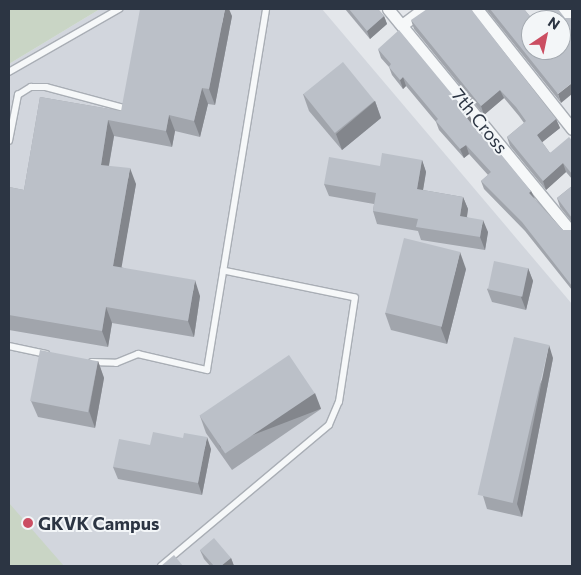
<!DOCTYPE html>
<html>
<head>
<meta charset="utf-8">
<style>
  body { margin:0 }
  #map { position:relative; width:581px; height:575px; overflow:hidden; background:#e4e7eb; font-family:Commissioner,sans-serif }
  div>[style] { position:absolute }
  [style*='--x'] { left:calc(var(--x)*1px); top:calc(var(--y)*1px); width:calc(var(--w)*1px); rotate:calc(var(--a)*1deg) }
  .built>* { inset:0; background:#d2d6dd }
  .green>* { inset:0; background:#c9d5c5 }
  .roads { filter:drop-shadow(1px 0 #a9aeb5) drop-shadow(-1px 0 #a9aeb5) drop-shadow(0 1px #a9aeb5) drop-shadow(0 -1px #a9aeb5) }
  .service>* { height:5.5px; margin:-2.75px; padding:0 2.75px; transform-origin:2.75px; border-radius:2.75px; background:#f6f8f9 }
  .minor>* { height:11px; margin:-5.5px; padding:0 5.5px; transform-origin:5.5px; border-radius:5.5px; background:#f6f8f9 }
  .wall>* { inset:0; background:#a1a5ac }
  .shaded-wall>* { inset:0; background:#83868c; transform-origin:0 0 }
  .building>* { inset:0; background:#bbc0c8; transform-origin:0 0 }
  .dots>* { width:14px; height:14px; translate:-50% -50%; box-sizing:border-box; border:2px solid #f3f6f8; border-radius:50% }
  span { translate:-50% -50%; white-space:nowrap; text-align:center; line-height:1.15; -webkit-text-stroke:4px #f3f6f8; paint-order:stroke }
  .street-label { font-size:18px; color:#2c3543 }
  .poi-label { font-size:18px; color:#2c3543; font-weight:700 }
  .left { translate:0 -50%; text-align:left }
  .frame { position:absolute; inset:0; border:10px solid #2c3543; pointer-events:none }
  .north { position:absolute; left:521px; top:10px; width:50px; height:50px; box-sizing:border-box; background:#f3f6f8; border:1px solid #a3a9b0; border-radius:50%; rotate:34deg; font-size:14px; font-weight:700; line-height:20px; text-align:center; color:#2c3543 }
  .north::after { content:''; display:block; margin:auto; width:18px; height:22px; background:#cb4e62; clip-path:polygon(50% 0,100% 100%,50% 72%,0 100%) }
</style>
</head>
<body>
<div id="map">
  <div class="built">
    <i style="clip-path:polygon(100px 9px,322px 9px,572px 304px,572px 566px,9px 566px,9px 64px)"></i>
  </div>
  <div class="green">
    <i style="clip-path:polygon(9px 9px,100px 9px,9px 64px)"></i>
    <i style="clip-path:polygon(9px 503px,64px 566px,9px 566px)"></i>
  </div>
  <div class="roads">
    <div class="service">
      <i style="--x:9;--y:72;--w:127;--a:-29.8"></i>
      <i style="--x:9;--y:141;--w:47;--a:-78.9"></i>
      <i style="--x:18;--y:95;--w:15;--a:-32"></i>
      <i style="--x:31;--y:87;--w:15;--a:0"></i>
      <i style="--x:46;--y:87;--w:81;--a:15.1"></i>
      <i style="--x:9;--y:346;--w:38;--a:12"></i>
      <i style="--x:92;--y:362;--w:24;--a:2"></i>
      <i style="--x:116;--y:363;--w:24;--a:-22"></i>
      <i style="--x:138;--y:354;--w:71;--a:13.1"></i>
      <i style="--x:207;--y:370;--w:366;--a:-80.7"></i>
      <i style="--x:161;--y:566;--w:219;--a:-40"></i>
      <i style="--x:329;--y:425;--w:25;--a:-67"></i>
      <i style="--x:339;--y:402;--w:105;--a:-81.3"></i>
      <i style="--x:355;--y:298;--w:134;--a:-168.4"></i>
    </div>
    <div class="minor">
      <i style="--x:388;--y:9;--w:290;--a:50.6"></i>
      <i style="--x:477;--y:9;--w:153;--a:51.6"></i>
      <i style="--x:564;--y:9;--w:14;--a:54"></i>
      <i style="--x:402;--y:25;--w:26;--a:-37"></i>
    </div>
  </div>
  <div class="wall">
    <i style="clip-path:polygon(345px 9px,378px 9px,384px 16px,387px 24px,370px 39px)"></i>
    <i style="clip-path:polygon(486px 9px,524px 9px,533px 20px,561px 103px)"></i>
    <i style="clip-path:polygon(232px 16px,215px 105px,208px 104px,200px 137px,175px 131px,172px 147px,114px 136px,109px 166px,136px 184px,121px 267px,200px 296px,194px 337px,112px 323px,108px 347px,9px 330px,9px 187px,24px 190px,40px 97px,121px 111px)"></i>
    <i style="clip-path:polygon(411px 20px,556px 119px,560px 128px,542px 142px,550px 153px,572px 140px,572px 179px,566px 172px,546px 190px,510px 146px,507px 137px,524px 123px,519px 116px,504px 98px,484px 115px,414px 29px)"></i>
    <i style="clip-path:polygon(378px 49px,470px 116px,472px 125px,479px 133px,531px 191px,534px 198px,563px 230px,572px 230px,572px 290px,525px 231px,484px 189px,481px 181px,488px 175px,469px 154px,464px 158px,439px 130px,436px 122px,406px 86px,403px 89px,392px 75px,389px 67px,381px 58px)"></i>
    <i style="clip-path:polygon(303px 94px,375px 101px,381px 118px,342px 150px,309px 111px)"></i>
    <i style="clip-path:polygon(422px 160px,426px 172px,423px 190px,463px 197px,468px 209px,467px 217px,488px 232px,485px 250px,421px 240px,418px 231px,377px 224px,373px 211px,374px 204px,329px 196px,324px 184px,380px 166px)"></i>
    <i style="clip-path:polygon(572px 186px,572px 222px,560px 207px,557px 198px)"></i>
    <i style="clip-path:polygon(528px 268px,533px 281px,526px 310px,492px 302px,487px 289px)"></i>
    <i style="clip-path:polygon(466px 269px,447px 344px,391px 330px,385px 313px)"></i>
    <i style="clip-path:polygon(553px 358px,522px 517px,487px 509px,483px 496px)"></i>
    <i style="clip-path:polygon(98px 361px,104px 378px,95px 428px,38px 417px,31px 401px)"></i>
    <i style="clip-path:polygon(321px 409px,232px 470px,206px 433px,200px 416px)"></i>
    <i style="clip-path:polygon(150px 445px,211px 449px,202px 495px,118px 479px,113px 467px)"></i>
    <i style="clip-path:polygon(200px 550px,231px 558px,234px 566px,210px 566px,204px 559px)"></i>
  </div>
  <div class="shaded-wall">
    <i style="clip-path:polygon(225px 9px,229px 9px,232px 16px,215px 105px,209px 89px)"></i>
    <i style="clip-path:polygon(384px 16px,387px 24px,370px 39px,367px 31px)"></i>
    <i style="clip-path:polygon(403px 77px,406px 86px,403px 89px,400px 80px)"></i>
    <i style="clip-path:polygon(572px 83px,572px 94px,561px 103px,558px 94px)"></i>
    <i style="clip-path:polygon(202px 88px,208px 104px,200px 137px,194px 121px)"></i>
    <i style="clip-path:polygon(500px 90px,504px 98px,484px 115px,481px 106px)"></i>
    <i style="clip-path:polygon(375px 101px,381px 118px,342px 150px,336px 134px)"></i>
    <i style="clip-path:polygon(169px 115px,175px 131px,172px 147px,166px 131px)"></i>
    <i style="clip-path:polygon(470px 116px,473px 124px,471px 126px,467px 118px)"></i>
    <i style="clip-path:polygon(556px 119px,560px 128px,540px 144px,537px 135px)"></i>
    <i style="clip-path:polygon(108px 120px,114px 136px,106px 181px,101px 165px)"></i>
    <i style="clip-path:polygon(466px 145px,469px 154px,464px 158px,460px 149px)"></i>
    <i style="clip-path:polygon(422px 160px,426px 172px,421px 202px,417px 189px)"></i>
    <i style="clip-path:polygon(563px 163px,566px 172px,546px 190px,543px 181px)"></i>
    <i style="clip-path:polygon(130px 168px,136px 184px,119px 282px,113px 266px)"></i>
    <i style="clip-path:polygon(531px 191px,535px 199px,529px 193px)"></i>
    <i style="clip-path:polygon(463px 197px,468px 209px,465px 228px,460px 216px)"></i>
    <i style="clip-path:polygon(483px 220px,488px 232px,485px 250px,480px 237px)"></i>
    <i style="clip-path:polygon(460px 252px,466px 269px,447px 344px,441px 328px)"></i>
    <i style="clip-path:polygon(528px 268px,533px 281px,526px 310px,521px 297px)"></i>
    <i style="clip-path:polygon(195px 280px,200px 296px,194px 337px,188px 321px)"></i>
    <i style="clip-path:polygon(106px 307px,112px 323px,108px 347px,102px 331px)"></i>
    <i style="clip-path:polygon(549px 345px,553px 358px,522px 517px,517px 504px)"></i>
    <i style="clip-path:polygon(98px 361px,104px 378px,95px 428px,89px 411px)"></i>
    <i style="left:315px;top:393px;width:17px;height:108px;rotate:69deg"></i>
    <i style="clip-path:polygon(207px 437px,211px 449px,202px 495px,198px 483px)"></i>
    <i style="clip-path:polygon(231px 558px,234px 566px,221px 566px)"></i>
  </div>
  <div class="building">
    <i style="clip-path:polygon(140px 9px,225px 9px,209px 89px,202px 88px,194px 121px,169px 115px,166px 131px,108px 120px,101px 165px,130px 168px,113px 266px,195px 280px,188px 321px,106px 307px,102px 331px,9px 315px,9px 187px,24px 190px,40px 97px,121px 111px)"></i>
    <i style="clip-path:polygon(349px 9px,378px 9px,384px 16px,367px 31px)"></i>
    <i style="clip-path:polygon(427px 9px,471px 9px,556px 119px,537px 135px,550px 153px,569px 137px,572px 140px,572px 174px,563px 163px,543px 181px,507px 137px,526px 121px,516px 107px,500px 90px,481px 106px,411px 20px)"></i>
    <i style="clip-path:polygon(evenodd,490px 9px,524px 9px,533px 20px,547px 9px,558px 9px,565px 18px,572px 18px,572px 83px,558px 94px,490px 9px,531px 20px,561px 20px,561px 50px,531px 50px,531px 20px)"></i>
    <i style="clip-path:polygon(399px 30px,470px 116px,467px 118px,479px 133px,493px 149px,495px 147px,531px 191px,529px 193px,563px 230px,572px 230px,572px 286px,522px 222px,481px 181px,491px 172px,466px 145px,460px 149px,436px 121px,438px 119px,403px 77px,400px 80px,389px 67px,391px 64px,378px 49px)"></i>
    <i style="left:343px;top:62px;width:50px;height:51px;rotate:51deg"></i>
    <i style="clip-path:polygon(382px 153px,422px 160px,417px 189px,463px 197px,460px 216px,483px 220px,480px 237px,416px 227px,418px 219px,373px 211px,376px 193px,324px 184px,329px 157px,380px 166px)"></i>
    <i style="clip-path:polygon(572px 186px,572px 218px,557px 198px)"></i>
    <i style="left:404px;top:238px;width:58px;height:77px;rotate:14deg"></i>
    <i style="left:494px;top:261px;width:35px;height:29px;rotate:12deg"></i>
    <i style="left:514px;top:337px;width:36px;height:162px;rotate:13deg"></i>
    <i style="left:40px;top:350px;width:59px;height:52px;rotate:11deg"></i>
    <i style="left:289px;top:355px;width:46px;height:108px;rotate:56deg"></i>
    <i style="clip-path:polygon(153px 432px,183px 438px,184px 433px,207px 437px,198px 483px,113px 467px,119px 439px,150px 445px)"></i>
    <i style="clip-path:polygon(214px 538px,231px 558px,221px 566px,214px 566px,200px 550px)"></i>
    <i style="clip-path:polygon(174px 555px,183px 566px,161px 566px)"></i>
  </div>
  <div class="dots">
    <i style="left:28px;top:523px;background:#cb4e62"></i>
  </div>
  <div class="street-label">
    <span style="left:480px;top:121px;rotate:51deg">7th Cross</span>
  </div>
  <div class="poi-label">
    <span class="left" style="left:38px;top:523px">GKVK Campus</span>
  </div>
  <div class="frame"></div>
  <div class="north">N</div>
</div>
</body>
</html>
